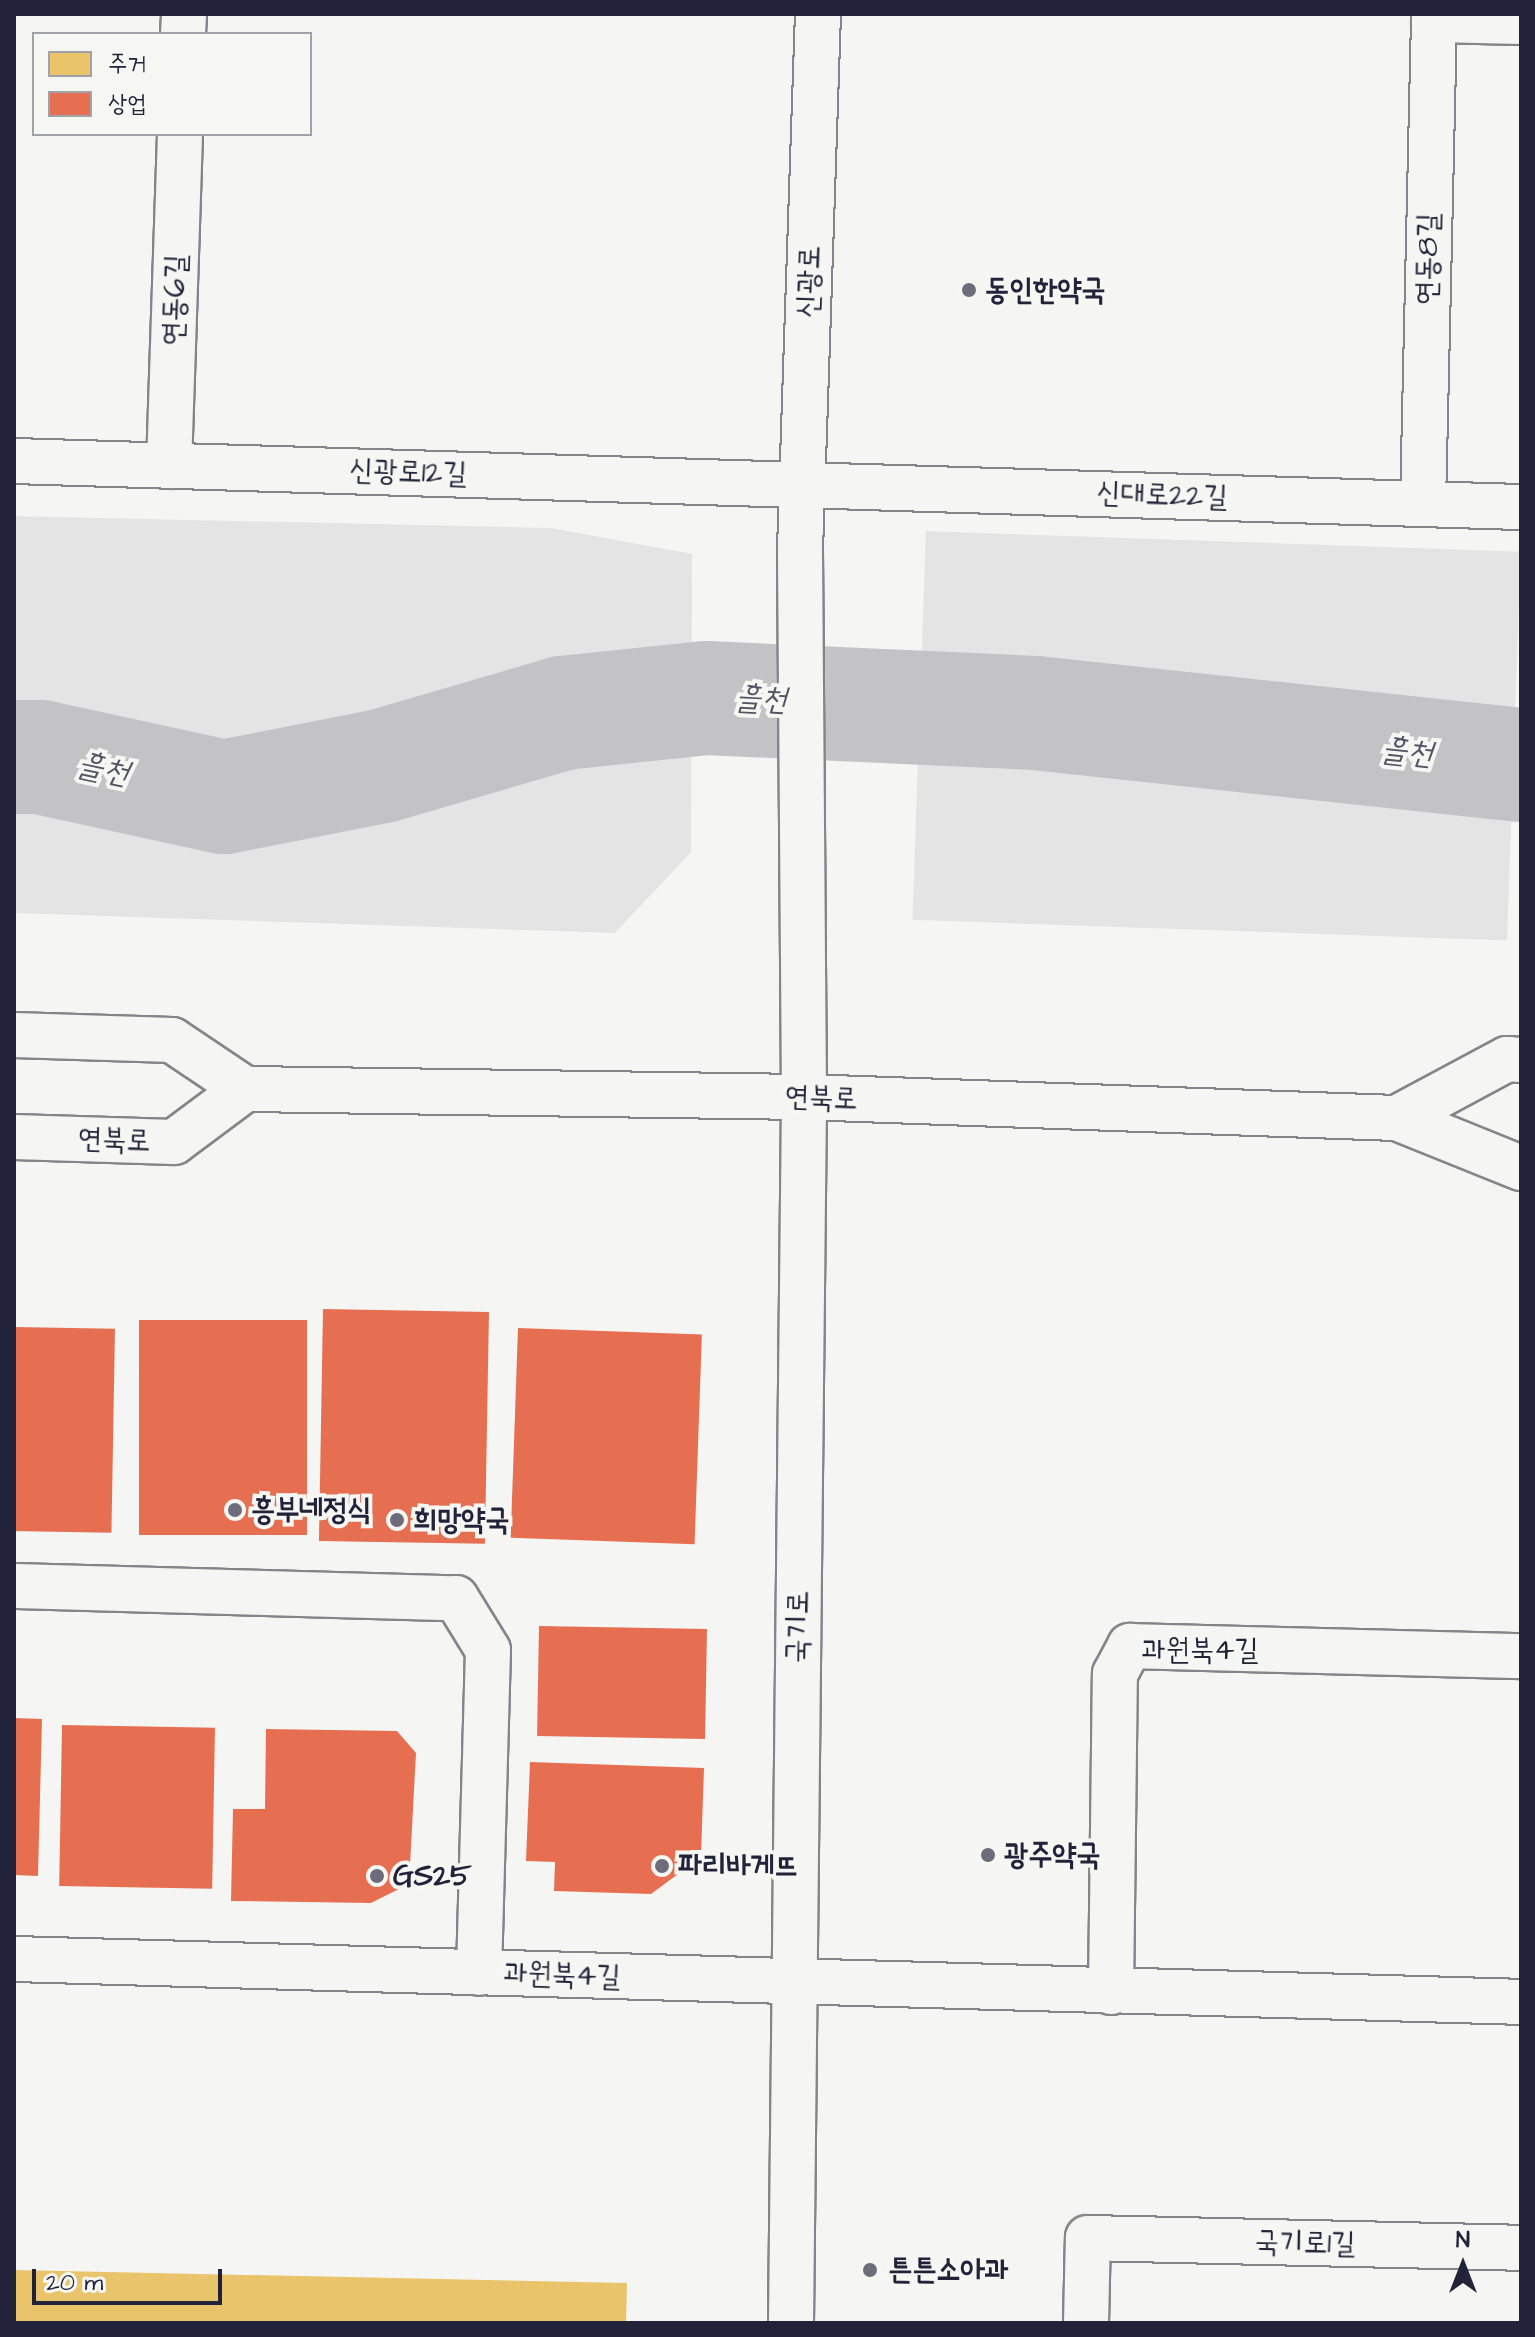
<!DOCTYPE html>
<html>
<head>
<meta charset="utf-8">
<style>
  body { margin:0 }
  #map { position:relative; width:1535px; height:2337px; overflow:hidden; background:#f5f5f3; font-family:"Architects Daughter","Poor Story",sans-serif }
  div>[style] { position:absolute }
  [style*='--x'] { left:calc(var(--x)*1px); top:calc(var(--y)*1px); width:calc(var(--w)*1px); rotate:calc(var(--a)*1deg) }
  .green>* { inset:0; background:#e4e4e4; transform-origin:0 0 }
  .homes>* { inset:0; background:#e9c46a }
  .shops>* { inset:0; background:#e76f51; transform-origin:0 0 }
  .river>* { height:114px; margin:-57px; padding:0 57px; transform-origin:57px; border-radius:57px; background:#c3c3c6 }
  .roads { filter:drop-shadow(2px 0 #858589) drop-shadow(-2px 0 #858589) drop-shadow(0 2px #858589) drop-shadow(0 -2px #858589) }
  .minor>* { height:44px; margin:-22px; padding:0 22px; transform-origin:22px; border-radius:22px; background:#f5f5f3 }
  .major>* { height:44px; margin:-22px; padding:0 22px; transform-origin:22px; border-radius:22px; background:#f5f5f3 }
  .dots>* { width:22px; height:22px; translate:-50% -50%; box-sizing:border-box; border:4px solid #f6f6f2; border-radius:50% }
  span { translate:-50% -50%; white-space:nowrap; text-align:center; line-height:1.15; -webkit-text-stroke:8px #f6f6f2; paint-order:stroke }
  .street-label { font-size:30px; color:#22223b }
  .poi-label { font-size:30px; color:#22223b; font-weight:700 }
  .left { translate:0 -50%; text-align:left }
  .water-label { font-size:32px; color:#535365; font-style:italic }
  .frame { position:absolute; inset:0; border:16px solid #22223b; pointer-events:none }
  .legend { position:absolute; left:32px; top:32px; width:280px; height:104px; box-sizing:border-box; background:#f6f6f2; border:2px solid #a1a1a9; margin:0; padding:10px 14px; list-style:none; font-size:24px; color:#22223b }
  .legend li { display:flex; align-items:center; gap:16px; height:40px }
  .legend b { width:40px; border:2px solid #a1a1a9 }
  .north { position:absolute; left:1423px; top:2225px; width:80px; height:80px; -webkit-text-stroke:6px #f6f6f2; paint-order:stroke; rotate:0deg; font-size:22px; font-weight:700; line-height:32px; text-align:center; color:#22223b }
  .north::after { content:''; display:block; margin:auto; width:28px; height:36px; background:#22223b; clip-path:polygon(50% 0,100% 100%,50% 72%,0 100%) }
  .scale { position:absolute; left:32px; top:2269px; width:190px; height:36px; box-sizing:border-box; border:4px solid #22223b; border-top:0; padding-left:10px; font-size:24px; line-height:28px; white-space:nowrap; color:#22223b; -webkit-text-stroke:6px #f6f6f2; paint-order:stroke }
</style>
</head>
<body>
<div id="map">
  <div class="green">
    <i style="clip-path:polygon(14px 516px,551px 528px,692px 554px,691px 852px,615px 933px,14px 913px)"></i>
    <i style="left:926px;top:531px;width:595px;height:389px;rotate:2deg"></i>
  </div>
  <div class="homes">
    <i style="clip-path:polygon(14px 2270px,627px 2283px,626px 2323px,14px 2323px)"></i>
  </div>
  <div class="shops">
    <i style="left:323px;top:1309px;width:166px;height:232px;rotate:1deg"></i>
    <i style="left:139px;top:1320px;width:168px;height:215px"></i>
    <i style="left:14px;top:1327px;width:101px;height:204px;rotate:1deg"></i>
    <i style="left:518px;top:1328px;width:184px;height:210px;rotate:2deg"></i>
    <i style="left:539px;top:1626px;width:168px;height:110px;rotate:1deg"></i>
    <i style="clip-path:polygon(14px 1718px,42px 1719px,38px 1876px,14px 1875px)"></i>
    <i style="left:62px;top:1725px;width:153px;height:161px;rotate:1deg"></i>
    <i style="clip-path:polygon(266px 1729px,397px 1731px,416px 1753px,409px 1884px,371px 1903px,231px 1901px,233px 1809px,265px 1809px)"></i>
    <i style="clip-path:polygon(530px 1762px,704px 1768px,701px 1857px,651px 1894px,554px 1891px,555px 1862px,526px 1861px)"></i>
  </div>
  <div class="river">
    <i style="--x:14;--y:757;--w:26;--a:0"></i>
    <i style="--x:40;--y:757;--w:188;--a:12.3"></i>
    <i style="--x:224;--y:797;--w:161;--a:-11.1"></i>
    <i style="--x:382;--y:766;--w:189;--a:-16.3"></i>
    <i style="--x:563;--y:713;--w:144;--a:-6"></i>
    <i style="--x:706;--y:698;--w:329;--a:2.6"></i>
    <i style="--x:1035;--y:713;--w:489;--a:6.1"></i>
  </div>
  <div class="roads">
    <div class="minor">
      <i style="--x:1434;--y:20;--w:87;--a:1.3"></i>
      <i style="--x:183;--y:34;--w:20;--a:-87"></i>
      <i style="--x:14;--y:461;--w:1508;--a:1.75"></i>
      <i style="--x:169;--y:466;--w:332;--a:-88.1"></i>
      <i style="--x:1423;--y:504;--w:490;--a:-88.7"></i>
      <i style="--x:14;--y:1586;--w:442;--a:1.6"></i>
      <i style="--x:456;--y:1598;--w:61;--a:58.4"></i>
      <i style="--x:488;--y:1650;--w:323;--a:91.6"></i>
      <i style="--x:14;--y:1959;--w:1508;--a:1.63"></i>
      <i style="--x:1111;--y:1992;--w:318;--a:-89.3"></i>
      <i style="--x:1115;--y:1674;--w:32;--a:-62"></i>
      <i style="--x:1130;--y:1646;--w:391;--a:1.5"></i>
      <i style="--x:1086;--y:2323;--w:85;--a:-88.7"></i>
      <i style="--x:1088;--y:2238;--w:433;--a:1.3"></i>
    </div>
    <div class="major">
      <i style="--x:14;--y:1035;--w:158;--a:1.8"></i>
      <i style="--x:172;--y:1040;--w:88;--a:33.9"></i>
      <i style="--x:245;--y:1089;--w:559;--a:0.82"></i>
      <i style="--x:804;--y:1097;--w:593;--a:2.03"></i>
      <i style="--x:1397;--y:1118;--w:134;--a:22"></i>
      <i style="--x:1397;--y:1118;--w:125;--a:-28.2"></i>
      <i style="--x:1507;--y:1059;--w:14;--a:4"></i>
      <i style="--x:14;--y:1137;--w:160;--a:1.8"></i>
      <i style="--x:174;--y:1142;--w:89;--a:-36.7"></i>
      <i style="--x:791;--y:2323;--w:1226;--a:-89.39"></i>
      <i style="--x:804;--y:1097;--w:547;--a:-90.42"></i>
      <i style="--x:800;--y:550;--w:536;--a:-88.08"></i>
    </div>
  </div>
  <div class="dots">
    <i style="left:969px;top:290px;background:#6c6c7b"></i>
    <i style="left:235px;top:1510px;background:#6c6c7b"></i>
    <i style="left:397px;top:1520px;background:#6c6c7b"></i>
    <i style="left:988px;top:1855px;background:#6c6c7b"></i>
    <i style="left:662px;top:1866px;background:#6c6c7b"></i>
    <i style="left:377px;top:1876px;background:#6c6c7b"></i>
    <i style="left:870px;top:2270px;background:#6c6c7b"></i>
  </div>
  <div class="street-label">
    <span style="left:1428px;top:259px;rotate:-89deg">연동8길</span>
    <span style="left:809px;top:282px;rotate:-88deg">신광로</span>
    <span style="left:175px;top:300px;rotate:-88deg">연동6길</span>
    <span style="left:408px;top:472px;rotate:2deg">신광로12길</span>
    <span style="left:1162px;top:495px;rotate:2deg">신대로22길</span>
    <span style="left:821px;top:1098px;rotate:2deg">연북로</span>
    <span style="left:114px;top:1140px;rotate:2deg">연북로</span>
    <span style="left:798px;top:1627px;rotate:-89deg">국기로</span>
    <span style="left:1200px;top:1650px">과원북4길</span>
    <span style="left:562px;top:1975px;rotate:2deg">과원북4길</span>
    <span style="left:1305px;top:2243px;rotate:1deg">국기로1길</span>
  </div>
  <div class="poi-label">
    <span class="left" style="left:985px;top:290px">동인한약국</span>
    <span class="left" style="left:251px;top:1510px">흥부네정식</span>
    <span class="left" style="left:413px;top:1520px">희망약국</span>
    <span class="left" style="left:1004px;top:1855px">광주약국</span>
    <span class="left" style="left:678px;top:1866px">파리바게뜨</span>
    <span class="left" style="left:393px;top:1876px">GS25</span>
    <span class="left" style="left:888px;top:2270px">튼튼소아과</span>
  </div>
  <div class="water-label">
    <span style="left:761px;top:700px;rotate:3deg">흘천</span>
    <span style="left:1407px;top:753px;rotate:6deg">흘천</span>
    <span style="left:103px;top:770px;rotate:12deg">흘천</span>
  </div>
  <div class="frame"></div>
  <ul class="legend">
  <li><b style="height:22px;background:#e9c46a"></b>주거</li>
  <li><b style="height:22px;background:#e76f51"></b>상업</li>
  </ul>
  <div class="north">N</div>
  <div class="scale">20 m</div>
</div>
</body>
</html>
